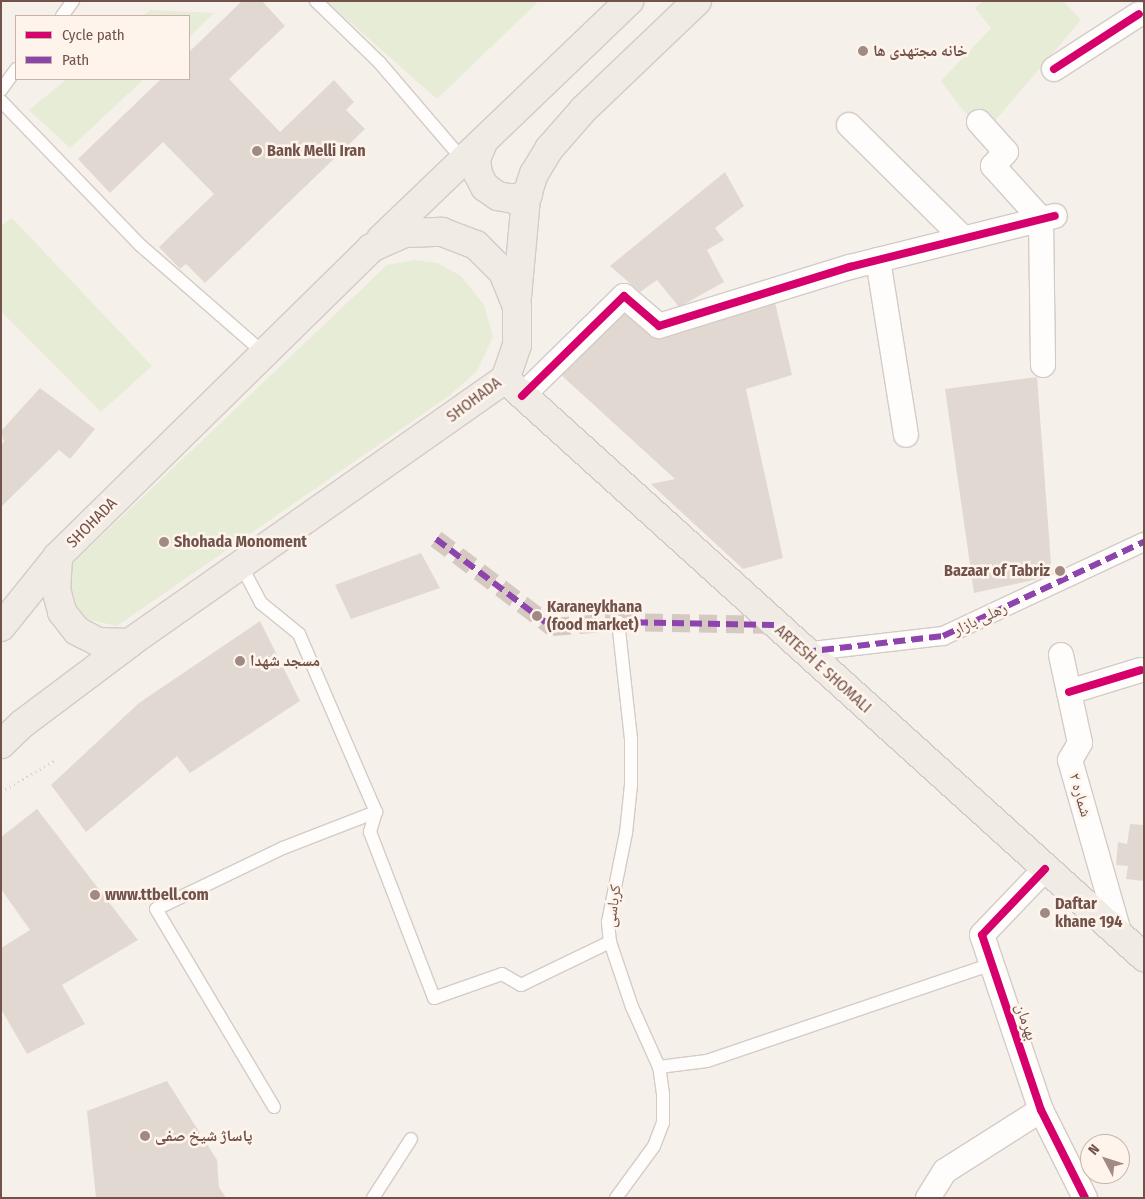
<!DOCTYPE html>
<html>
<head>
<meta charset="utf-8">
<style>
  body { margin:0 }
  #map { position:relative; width:1145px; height:1199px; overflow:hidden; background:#f6f0ea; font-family:"Fira Sans Condensed","Noto Naskh Arabic",sans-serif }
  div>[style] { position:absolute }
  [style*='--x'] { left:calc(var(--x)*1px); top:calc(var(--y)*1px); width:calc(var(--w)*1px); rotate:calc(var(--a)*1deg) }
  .green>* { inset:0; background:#e6ecd6 }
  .building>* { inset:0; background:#e2d8d2 }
  .pedestrian-tunnel>* { height:18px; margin-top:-9px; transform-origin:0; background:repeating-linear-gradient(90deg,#d5c9c2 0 18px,transparent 0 27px) }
  .path>* { height:3px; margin-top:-1.5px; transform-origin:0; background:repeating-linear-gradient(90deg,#d9d0ce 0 1px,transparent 0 5px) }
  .roads { filter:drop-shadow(1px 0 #d4cbc7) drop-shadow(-1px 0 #d4cbc7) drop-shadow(0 1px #d4cbc7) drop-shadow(0 -1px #d4cbc7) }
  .service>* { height:12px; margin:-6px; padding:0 6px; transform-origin:6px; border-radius:6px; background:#fefdfc }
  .pedestrian>* { height:18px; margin:-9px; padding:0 9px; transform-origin:9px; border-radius:9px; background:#fefdfc }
  .minor>* { height:24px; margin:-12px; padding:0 12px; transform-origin:12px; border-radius:12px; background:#fefdfc }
  .primary>* { height:28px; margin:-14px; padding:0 14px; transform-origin:14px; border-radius:14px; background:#f1ebe6 }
  .quiet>* { height:6px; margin-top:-3px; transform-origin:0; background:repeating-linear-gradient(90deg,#8e44ad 0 12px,transparent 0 18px) }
  .cycleway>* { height:8px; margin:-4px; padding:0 4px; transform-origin:4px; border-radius:4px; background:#d6006c }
  .dots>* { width:14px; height:14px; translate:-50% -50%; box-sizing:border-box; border:2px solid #fef4eb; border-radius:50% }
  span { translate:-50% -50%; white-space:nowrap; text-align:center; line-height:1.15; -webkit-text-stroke:5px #fef4eb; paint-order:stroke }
  .poi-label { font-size:16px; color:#72534c; font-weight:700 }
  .left { translate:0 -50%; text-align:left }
  .right { translate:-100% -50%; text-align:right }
  .street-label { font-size:16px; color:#72534c }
  .frame { position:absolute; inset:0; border:2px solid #72534c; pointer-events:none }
  .legend { position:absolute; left:15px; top:15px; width:175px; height:65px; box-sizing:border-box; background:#fef4eb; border:1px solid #c6b4ab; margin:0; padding:6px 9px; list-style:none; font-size:15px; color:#72534c }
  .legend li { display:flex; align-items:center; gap:10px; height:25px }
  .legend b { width:25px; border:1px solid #c6b4ab }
  .north { position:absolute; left:1080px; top:1134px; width:50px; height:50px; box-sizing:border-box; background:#fef4eb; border:1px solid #c6b4ab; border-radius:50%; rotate:310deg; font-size:14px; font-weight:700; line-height:20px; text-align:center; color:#72534c }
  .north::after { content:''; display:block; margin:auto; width:18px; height:22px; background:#a08a83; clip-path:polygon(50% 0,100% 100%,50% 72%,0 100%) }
</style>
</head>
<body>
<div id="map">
  <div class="green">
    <i style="clip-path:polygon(326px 1px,539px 1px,437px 99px)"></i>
    <i style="clip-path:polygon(983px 1px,1063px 1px,1081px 20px,993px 123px,965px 113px,941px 81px,991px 28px,975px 8px)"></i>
    <i style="clip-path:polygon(150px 10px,151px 10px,214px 13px,189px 37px,189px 16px,143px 16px)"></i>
    <i style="clip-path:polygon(67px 79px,144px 79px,70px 148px,29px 110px)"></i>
    <i style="clip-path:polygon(12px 218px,152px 366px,101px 412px,1px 311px,1px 226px)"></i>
    <i style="clip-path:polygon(414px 260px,438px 263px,461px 276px,484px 305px,493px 337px,477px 371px,449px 396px,117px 626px,86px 619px,69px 594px,70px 566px,387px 265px)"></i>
  </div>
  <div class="building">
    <i style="clip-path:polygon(242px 1px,262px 1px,285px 26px,229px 79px,280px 132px,334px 80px,354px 102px,346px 110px,365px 129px,205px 283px,186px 264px,180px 269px,159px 247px,214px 194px,163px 142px,110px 193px,78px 159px,161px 79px,189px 79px,189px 52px)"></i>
    <i style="clip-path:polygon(725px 172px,744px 206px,715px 228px,724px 240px,707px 250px,724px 282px,679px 307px,657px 280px,640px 292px,610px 266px)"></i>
    <i style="clip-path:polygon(774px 298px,792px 375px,746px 389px,783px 558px,743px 569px,651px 484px,675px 479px,560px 374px,623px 309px,654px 335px)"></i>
    <i style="clip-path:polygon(1037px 377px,1052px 576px,974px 593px,945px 389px)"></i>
    <i style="clip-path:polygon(40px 388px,95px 429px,70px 459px,59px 450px,1px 507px,1px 445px,4px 442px,1px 431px)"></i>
    <i style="clip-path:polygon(421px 553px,440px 588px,351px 619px,335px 585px)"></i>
    <i style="clip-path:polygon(260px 621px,300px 701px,190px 773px,177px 756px,86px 832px,51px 785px,139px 703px)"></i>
    <i style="clip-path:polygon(37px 809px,138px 940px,62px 985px,85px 1024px,27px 1054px,1px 1009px,1px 948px,30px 930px,1px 889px,1px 837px)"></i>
    <i style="clip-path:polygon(1130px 824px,1144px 825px,1144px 881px,1126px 879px,1128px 866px,1116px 865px,1118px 842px,1127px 844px)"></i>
    <i style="clip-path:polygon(167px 1081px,217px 1160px,219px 1187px,226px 1198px,96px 1198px,87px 1111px)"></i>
  </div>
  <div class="pedestrian-tunnel">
    <i style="--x:436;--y:539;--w:146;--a:37.2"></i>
    <i style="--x:552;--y:627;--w:66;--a:-4.3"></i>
    <i style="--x:618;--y:622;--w:156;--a:1.1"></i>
  </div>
  <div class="path">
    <i style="--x:1;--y:792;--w:65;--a:-30.5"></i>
  </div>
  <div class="roads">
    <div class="service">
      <i style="--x:316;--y:1;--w:88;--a:44.1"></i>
      <i style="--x:379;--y:62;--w:130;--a:49.4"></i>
      <i style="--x:62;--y:16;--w:19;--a:-54"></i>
      <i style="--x:1;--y:90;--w:26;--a:-54"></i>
      <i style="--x:1;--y:101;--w:200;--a:46"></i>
      <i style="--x:140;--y:245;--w:164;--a:41.1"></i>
      <i style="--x:242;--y:567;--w:41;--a:62.2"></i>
      <i style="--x:261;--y:603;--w:49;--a:39.2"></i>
      <i style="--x:299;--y:634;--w:194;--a:66.6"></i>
      <i style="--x:376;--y:812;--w:21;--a:107"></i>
      <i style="--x:370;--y:832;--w:178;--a:68.9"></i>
      <i style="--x:434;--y:998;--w:72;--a:-19.4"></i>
      <i style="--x:502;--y:974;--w:22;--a:30"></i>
      <i style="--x:521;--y:985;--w:99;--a:-25.8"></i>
      <i style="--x:659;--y:1067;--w:48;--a:-7.1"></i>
      <i style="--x:707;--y:1061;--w:301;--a:-18.8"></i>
      <i style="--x:274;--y:1107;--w:230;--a:-120.8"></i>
      <i style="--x:156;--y:909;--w:141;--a:-25.7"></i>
      <i style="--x:283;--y:848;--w:100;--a:-21.2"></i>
      <i style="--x:373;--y:1198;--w:70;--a:-57.2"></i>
      <i style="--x:616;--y:1198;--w:64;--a:-53.8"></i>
      <i style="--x:654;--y:1146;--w:25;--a:-69"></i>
      <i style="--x:663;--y:1123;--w:29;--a:-90"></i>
      <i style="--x:663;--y:1094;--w:27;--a:-98"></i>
      <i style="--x:659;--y:1067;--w:66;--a:-114.2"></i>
      <i style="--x:632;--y:1007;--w:69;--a:-108.7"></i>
      <i style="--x:610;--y:942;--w:20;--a:-96"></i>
      <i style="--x:608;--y:922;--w:91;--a:-78.6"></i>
      <i style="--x:626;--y:833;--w:48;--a:-84.1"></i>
      <i style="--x:631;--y:785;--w:46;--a:-90"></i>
      <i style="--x:631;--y:739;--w:118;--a:-96.3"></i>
    </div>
    <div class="pedestrian">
      <i style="--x:804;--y:652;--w:140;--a:-6.6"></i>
      <i style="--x:943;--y:636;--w:222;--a:-25.1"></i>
    </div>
    <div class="minor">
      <i style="--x:1054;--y:69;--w:101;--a:-32.9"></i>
      <i style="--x:979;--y:122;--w:40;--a:48"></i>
      <i style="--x:1006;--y:152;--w:19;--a:133"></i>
      <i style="--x:993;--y:166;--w:72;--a:47.8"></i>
      <i style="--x:1041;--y:219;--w:146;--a:89.2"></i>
      <i style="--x:849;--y:125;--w:161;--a:44.7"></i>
      <i style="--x:878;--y:260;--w:177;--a:80.9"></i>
      <i style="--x:522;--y:396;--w:143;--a:-44.4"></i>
      <i style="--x:624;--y:296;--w:46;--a:40.6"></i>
      <i style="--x:659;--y:326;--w:200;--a:-17.2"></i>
      <i style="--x:850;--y:267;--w:211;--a:-14"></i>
      <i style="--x:1061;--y:655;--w:90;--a:77.8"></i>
      <i style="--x:1080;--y:743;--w:20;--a:120"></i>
      <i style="--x:1070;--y:760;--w:183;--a:74.1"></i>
      <i style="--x:1069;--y:692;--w:75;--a:-17"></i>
      <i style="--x:1045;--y:869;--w:91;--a:133.7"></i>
      <i style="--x:982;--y:935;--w:185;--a:71.4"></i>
      <i style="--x:1041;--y:1110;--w:98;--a:63.4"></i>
      <i style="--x:928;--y:1198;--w:32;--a:-58"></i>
      <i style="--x:945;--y:1171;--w:114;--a:-32.4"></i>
    </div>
    <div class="primary">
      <i style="--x:482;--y:145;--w:15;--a:113"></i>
      <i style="--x:476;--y:159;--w:15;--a:82"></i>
      <i style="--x:478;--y:174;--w:15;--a:62"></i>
      <i style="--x:485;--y:187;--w:16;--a:35"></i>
      <i style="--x:498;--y:196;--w:15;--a:11"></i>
      <i style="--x:513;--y:199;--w:16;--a:-18"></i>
      <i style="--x:381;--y:239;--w:344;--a:-43.8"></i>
      <i style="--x:517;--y:297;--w:99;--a:-84.8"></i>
      <i style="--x:526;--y:198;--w:25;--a:-72"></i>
      <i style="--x:534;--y:174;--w:29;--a:-59"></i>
      <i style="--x:549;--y:149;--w:53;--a:-48.8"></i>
      <i style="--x:584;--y:109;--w:156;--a:-43.7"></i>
      <i style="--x:505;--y:379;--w:862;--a:42.13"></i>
      <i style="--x:58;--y:556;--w:33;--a:93"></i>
      <i style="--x:56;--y:589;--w:24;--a:75"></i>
      <i style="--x:62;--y:612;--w:24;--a:52"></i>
      <i style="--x:77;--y:631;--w:25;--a:27"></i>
      <i style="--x:99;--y:642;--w:31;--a:2"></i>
      <i style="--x:1;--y:627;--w:91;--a:-51.2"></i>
      <i style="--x:58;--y:556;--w:439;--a:-44.5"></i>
      <i style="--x:371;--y:248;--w:37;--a:-24"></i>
      <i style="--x:405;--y:233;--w:37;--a:-2"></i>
      <i style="--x:442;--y:232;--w:36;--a:21"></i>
      <i style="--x:476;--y:245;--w:38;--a:45"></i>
      <i style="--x:503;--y:272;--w:37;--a:68"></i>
      <i style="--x:517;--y:306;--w:39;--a:90"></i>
      <i style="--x:517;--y:345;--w:36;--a:109"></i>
      <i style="--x:505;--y:379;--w:459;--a:144.9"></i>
      <i style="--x:130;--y:643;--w:135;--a:143.1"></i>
      <i style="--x:22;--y:724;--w:29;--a:136"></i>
    </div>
  </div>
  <div class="quiet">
    <i style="--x:436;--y:539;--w:146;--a:37.2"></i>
    <i style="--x:552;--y:627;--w:66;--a:-4.3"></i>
    <i style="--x:618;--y:622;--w:156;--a:1.1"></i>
    <i style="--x:804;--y:652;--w:140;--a:-6.6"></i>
    <i style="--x:943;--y:636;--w:222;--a:-25.1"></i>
  </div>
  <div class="cycleway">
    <i style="--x:1054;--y:69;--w:101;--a:-32.9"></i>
    <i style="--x:522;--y:396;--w:143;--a:-44.4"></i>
    <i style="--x:624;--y:296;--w:46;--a:40.6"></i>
    <i style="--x:659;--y:326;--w:200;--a:-17.2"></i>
    <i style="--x:850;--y:267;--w:211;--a:-14"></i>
    <i style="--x:1069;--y:692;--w:75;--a:-17"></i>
    <i style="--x:1045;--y:869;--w:91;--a:133.7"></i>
    <i style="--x:982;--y:935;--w:185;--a:71.4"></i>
    <i style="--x:1041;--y:1110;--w:98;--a:63.4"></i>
  </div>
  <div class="dots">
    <i style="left:863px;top:51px;background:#a08a83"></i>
    <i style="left:257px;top:151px;background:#a08a83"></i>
    <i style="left:164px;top:542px;background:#a08a83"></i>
    <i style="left:1060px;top:571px;background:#a08a83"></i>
    <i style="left:537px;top:616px;background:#a08a83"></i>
    <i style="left:240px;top:661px;background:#a08a83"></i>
    <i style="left:95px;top:895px;background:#a08a83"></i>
    <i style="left:1045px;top:913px;background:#a08a83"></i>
    <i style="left:145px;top:1136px;background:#a08a83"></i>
  </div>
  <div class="poi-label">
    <span class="left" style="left:873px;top:51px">خانه مجتهدی ها</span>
    <span class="left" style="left:267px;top:151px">Bank Melli Iran</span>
    <span class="left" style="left:174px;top:542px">Shohada Monoment</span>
    <span class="right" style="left:1050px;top:571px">Bazaar of Tabriz</span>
    <span class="left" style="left:547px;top:616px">Karaneykhana<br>(food market)</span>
    <span class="left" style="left:250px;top:661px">مسجد شهدا</span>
    <span class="left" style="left:105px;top:895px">www.ttbell.com</span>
    <span class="left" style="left:1055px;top:913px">Daftar<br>khane 194</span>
    <span class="left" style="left:155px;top:1136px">پاساژ شیخ صفی</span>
  </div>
  <div class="street-label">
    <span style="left:474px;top:400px;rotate:-37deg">SHOHADA</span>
    <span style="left:92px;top:523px;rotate:-45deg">SHOHADA</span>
    <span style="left:980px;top:619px;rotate:-25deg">رهلی بازار</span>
    <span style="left:823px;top:669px;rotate:42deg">ARTESH E SHOMALI</span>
    <span style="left:1080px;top:795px;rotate:74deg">شماره ۲</span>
    <span style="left:613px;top:906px;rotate:-82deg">کرباسی</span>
    <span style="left:1026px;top:1022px;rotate:72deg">بهرمان</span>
  </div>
  <div class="frame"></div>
  <ul class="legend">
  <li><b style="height:6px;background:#d6006c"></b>Cycle path</li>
  <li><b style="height:6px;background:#8e44ad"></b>Path</li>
  </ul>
  <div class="north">N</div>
</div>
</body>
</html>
